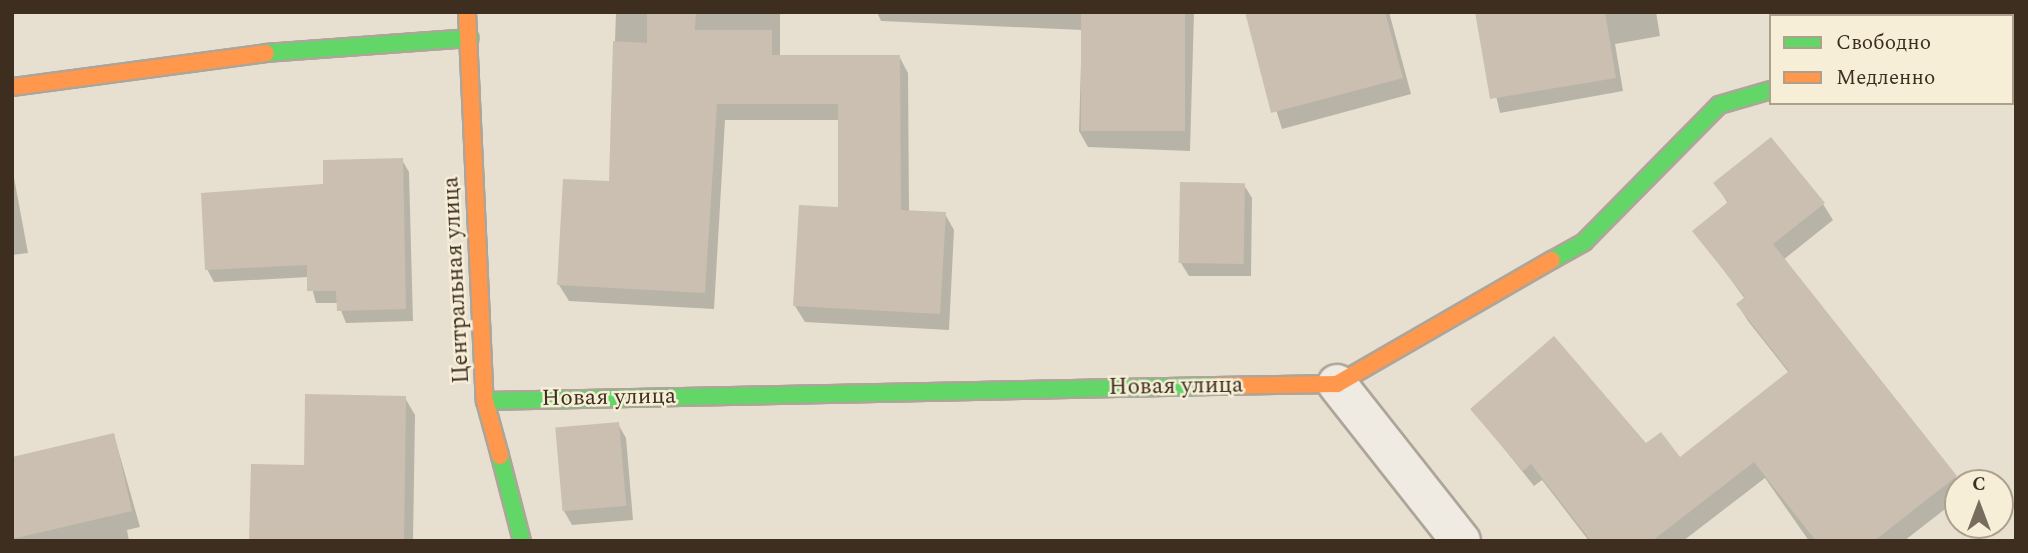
<!DOCTYPE html>
<html>
<head>
<meta charset="utf-8">
<style>
  body { margin:0 }
  #map { position:relative; width:2028px; height:553px; overflow:hidden; background:#e7e0d1; font-family:Spectral,serif }
  div>[style] { position:absolute }
  [style*='--x'] { left:calc(var(--x)*1px); top:calc(var(--y)*1px); width:calc(var(--w)*1px); rotate:calc(var(--a)*1deg) }
  .shadow>* { inset:0; background:#0003 }
  .building>* { inset:0; background:#cbbfb2; transform-origin:0 0 }
  .roads { filter:drop-shadow(2px 0 #ada599) drop-shadow(-2px 0 #ada599) drop-shadow(0 2px #ada599) drop-shadow(0 -2px #ada599) }
  .street>* { height:38px; margin:-19px; padding:0 19px; transform-origin:19px; border-radius:19px; background:#efebe3 }
  .fast>* { height:16px; margin:-8px; padding:0 8px; transform-origin:8px; border-radius:8px; background:#63d668 }
  .slow>* { height:16px; margin:-8px; padding:0 8px; transform-origin:8px; border-radius:8px; background:#ff974d }
  span { translate:-50% -50%; white-space:nowrap; text-align:center; line-height:1.15; -webkit-text-stroke:5px #f7eed8; paint-order:stroke }
  .street-label { font-size:23px; color:#3d2e20 }
  .frame { position:absolute; inset:0; border:14px solid #3d2e20; pointer-events:none }
  .legend { position:absolute; left:1769px; top:14px; width:245px; height:91px; box-sizing:border-box; background:#f7eed8; border:2px solid #ada18e; margin:0; padding:9px 12px; list-style:none; font-size:21px; color:#3d2e20 }
  .legend li { display:flex; align-items:center; gap:14px; height:35px }
  .legend b { width:35px; border:2px solid #ada18e }
  .north { position:absolute; left:1944px; top:469px; width:70px; height:70px; box-sizing:border-box; background:#f7eed8; border:2px solid #ada18e; border-radius:50%; rotate:0deg; font-size:19px; font-weight:700; line-height:28px; text-align:center; color:#3d2e20 }
  .north::after { content:''; display:block; margin:auto; width:24px; height:32px; background:#786c5e; clip-path:polygon(50% 0,100% 100%,50% 72%,0 100%) }
</style>
</head>
<body>
<div id="map">
  <div class="shadow">
    <i style="clip-path:polygon(616px 12px,780px 12px,780px 56px,899px 56px,908px 73px,909px 212px,945px 214px,954px 230px,949px 330px,805px 322px,795px 306px,840px 209px,840px 120px,725px 120px,714px 309px,569px 301px,559px 285px,610px 183px)"></i>
    <i style="clip-path:polygon(877px 12px,1194px 12px,1190px 151px,1088px 147px,1079px 131px,1082px 30px,881px 21px)"></i>
    <i style="clip-path:polygon(1246px 12px,1389px 12px,1411px 94px,1282px 129px)"></i>
    <i style="clip-path:polygon(1477px 12px,1656px 12px,1660px 36px,1615px 44px,1623px 91px,1500px 113px)"></i>
    <i style="clip-path:polygon(402px 160px,409px 172px,413px 321px,346px 323px,338px 303px,316px 303px,309px 277px,214px 282px,207px 269px,325px 186px)"></i>
    <i style="clip-path:polygon(12px 167px,28px 253px,12px 255px)"></i>
    <i style="clip-path:polygon(1716px 183px,1823px 204px,1833px 220px,1783px 260px,1960px 483px,1958px 499px,1904px 541px,1809px 541px,1765px 478px,1683px 541px,1589px 541px,1542px 480px,1534px 486px,1472px 409px,1680px 459px,1789px 373px,1748px 321px,1738px 305px,1745px 299px,1695px 231px,1728px 204px)"></i>
    <i style="clip-path:polygon(1244px 185px,1252px 198px,1251px 276px,1189px 276px,1181px 263px)"></i>
    <i style="clip-path:polygon(405px 398px,415px 415px,413px 541px,251px 541px)"></i>
    <i style="clip-path:polygon(618px 424px,626px 438px,633px 520px,572px 525px,564px 511px)"></i>
    <i style="clip-path:polygon(114px 435px,140px 527px,127px 530px,129px 541px,12px 541px,12px 509px)"></i>
  </div>
  <div class="building">
    <i style="clip-path:polygon(647px 12px,696px 12px,695px 30px,772px 30px,772px 55px,900px 55px,901px 210px,946px 212px,940px 314px,793px 306px,799px 205px,838px 207px,838px 104px,717px 104px,705px 293px,557px 285px,563px 179px,609px 181px,613px 41px,647px 43px)"></i>
    <i style="left:1081px;top:12px;width:104px;height:119px"></i>
    <i style="clip-path:polygon(1245px 12px,1385px 12px,1403px 78px,1271px 113px)"></i>
    <i style="clip-path:polygon(1475px 12px,1605px 12px,1616px 78px,1490px 99px)"></i>
    <i style="clip-path:polygon(1771px 137px,1825px 203px,1773px 244px,1957px 476px,1874px 541px,1816px 541px,1754px 462px,1652px 541px,1591px 541px,1531px 464px,1523px 471px,1470px 409px,1554px 336px,1646px 443px,1661px 432px,1680px 457px,1789px 371px,1736px 304px,1745px 297px,1692px 231px,1728px 202px,1713px 183px)"></i>
    <i style="clip-path:polygon(403px 158px,406px 309px,337px 311px,336px 291px,307px 291px,307px 265px,205px 270px,201px 193px,323px 184px,323px 160px)"></i>
    <i style="left:1180px;top:182px;width:65px;height:81px;rotate:1deg"></i>
    <i style="clip-path:polygon(305px 394px,406px 396px,404px 541px,249px 541px,251px 464px,304px 465px)"></i>
    <i style="left:619px;top:422px;width:84px;height:64px;rotate:85deg"></i>
    <i style="clip-path:polygon(114px 433px,132px 511px,12px 539px,12px 457px)"></i>
  </div>
  <div class="roads">
    <div class="street">
      <i style="--x:2012;--y:16;--w:4;--a:-14"></i>
      <i style="--x:1337;--y:384;--w:200;--a:51.7"></i>
    </div>
    <div class="fast">
      <i style="--x:266;--y:53;--w:204;--a:-4.2"></i>
      <i style="--x:1552;--y:260;--w:37;--a:-29"></i>
      <i style="--x:1584;--y:242;--w:192;--a:-45.4"></i>
      <i style="--x:1719;--y:105;--w:54;--a:-16.1"></i>
      <i style="--x:485;--y:401;--w:730;--a:-1.18"></i>
      <i style="--x:500;--y:456;--w:88;--a:75.5"></i>
    </div>
    <div class="slow">
      <i style="--x:467;--y:12;--w:389;--a:87.4"></i>
      <i style="--x:485;--y:401;--w:57;--a:74.7"></i>
      <i style="--x:12;--y:87;--w:256;--a:-7.6"></i>
      <i style="--x:1215;--y:386;--w:122;--a:-0.9"></i>
      <i style="--x:1337;--y:384;--w:248;--a:-30"></i>
    </div>
  </div>
  <div class="street-label">
    <span style="left:457px;top:280px;rotate:-93deg">Центральная улица</span>
    <span style="left:1176px;top:387px;rotate:-1deg">Новая улица</span>
    <span style="left:609px;top:398px;rotate:-1deg">Новая улица</span>
  </div>
  <div class="frame"></div>
  <ul class="legend">
  <li><b style="height:9px;background:#63d668"></b>Свободно</li>
  <li><b style="height:9px;background:#ff974d"></b>Медленно</li>
  </ul>
  <div class="north">С</div>
</div>
</body>
</html>
